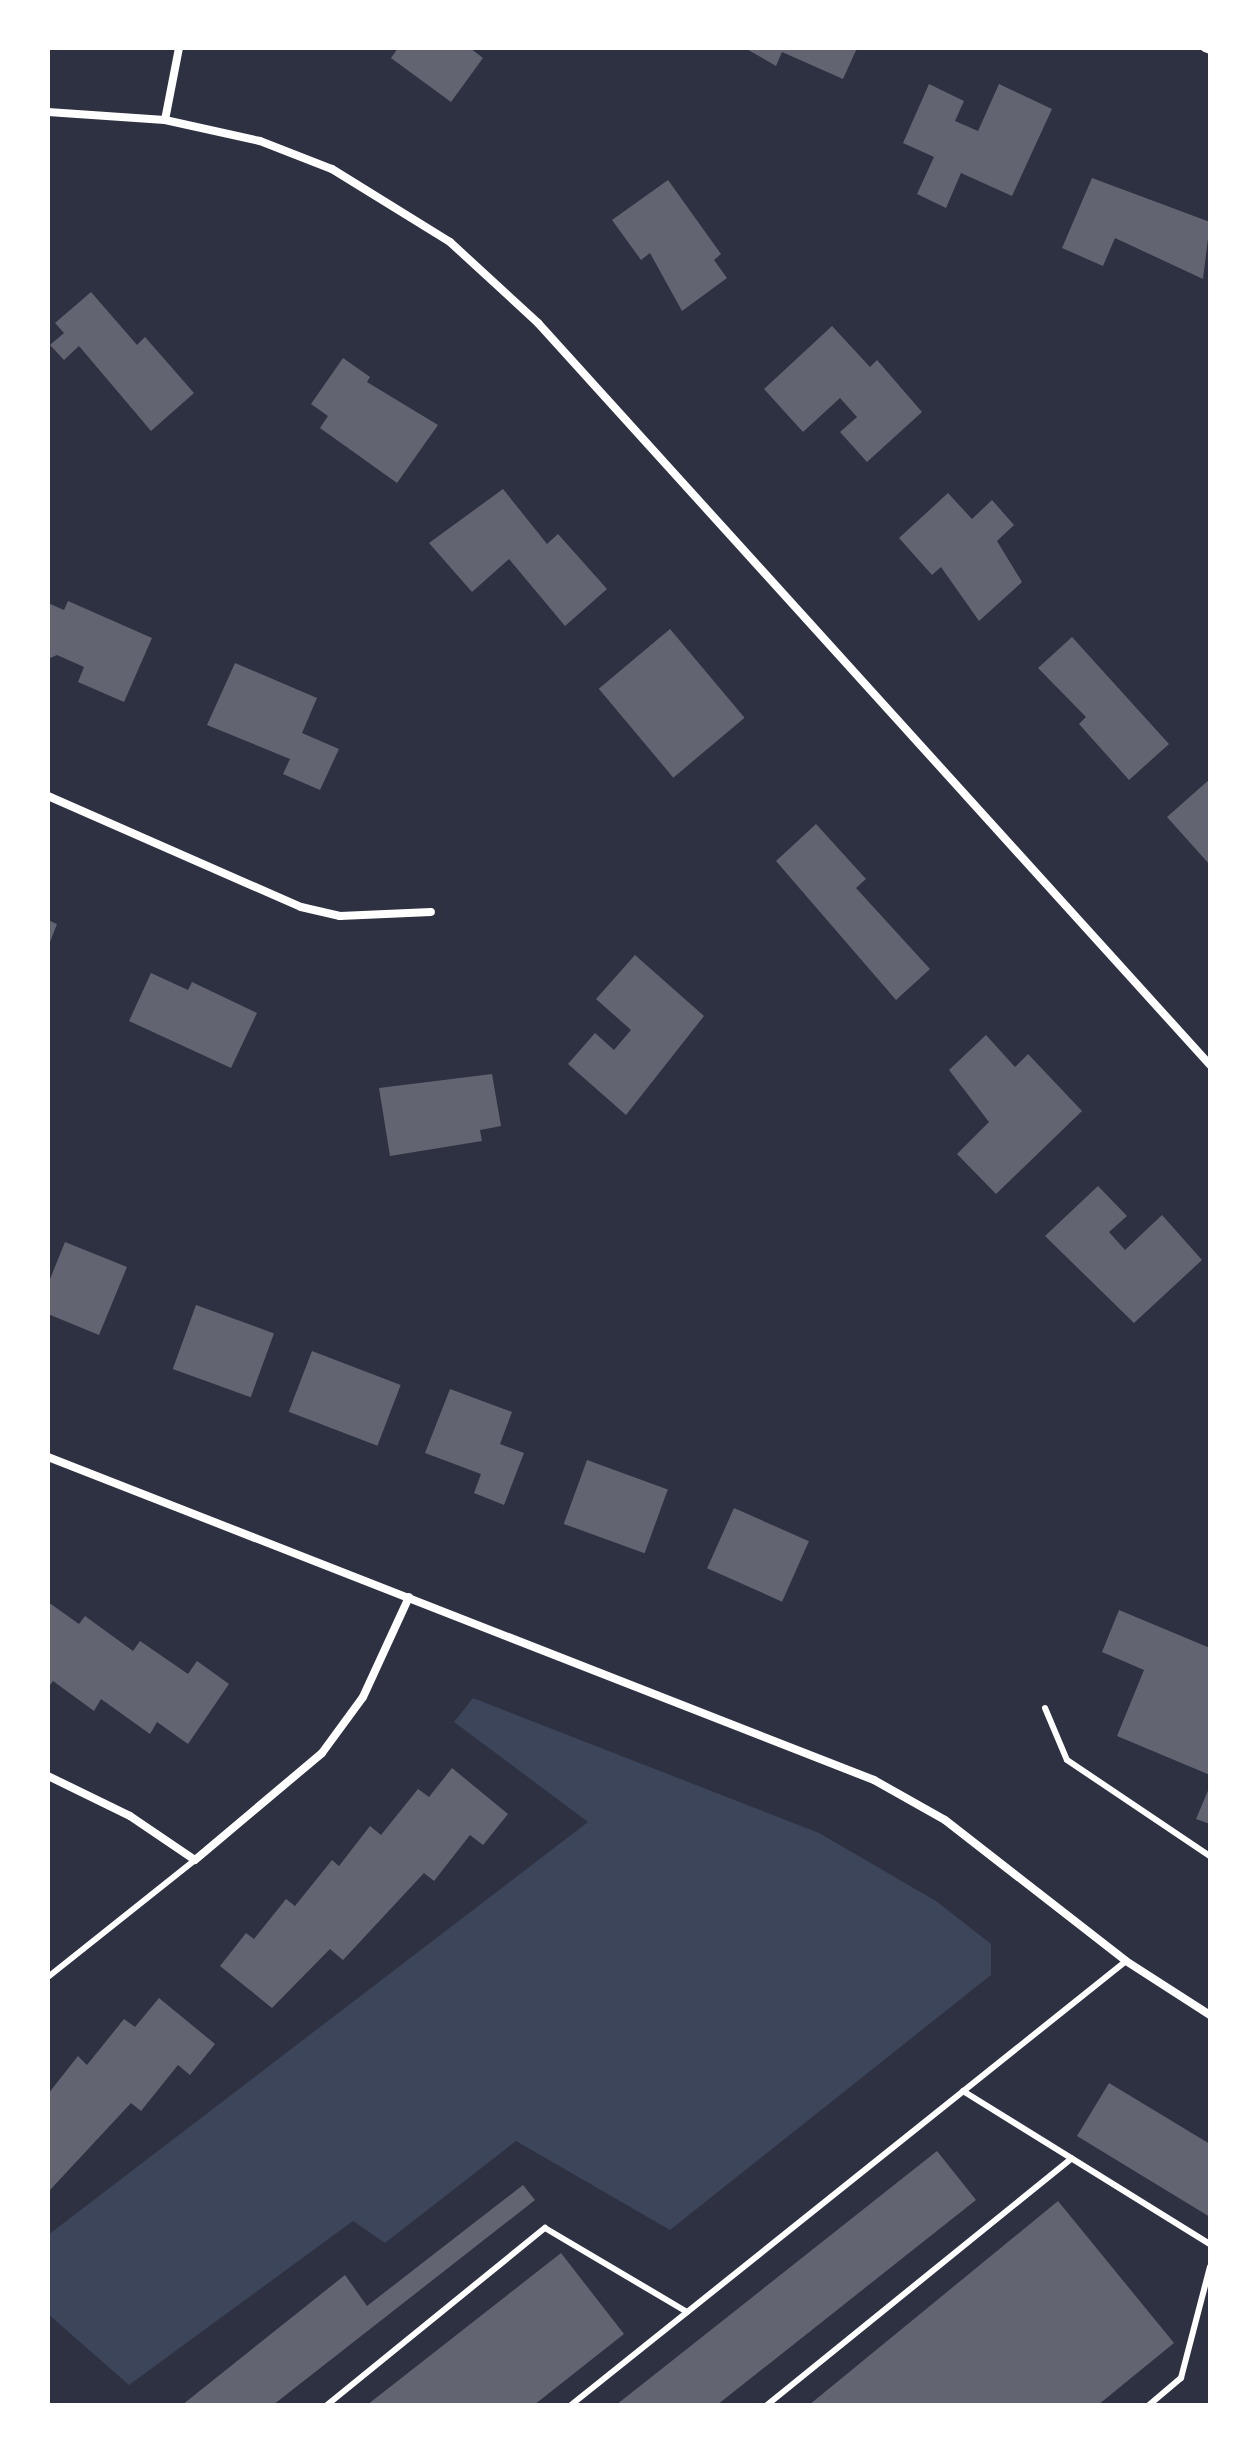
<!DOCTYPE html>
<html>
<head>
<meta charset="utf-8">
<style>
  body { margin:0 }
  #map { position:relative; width:1258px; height:2453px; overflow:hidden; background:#2d3142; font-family:Lora,serif }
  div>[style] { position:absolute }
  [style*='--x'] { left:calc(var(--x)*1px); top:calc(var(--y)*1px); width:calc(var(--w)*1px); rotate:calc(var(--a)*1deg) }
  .green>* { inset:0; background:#3c4559 }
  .building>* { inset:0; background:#626471; transform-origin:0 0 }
  .service>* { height:6px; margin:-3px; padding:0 3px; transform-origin:3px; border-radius:3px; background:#fff }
  .minor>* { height:8px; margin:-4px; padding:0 4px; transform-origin:4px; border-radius:4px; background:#fff }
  span { translate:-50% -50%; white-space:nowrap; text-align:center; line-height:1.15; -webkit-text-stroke:6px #fff; paint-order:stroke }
  .frame { position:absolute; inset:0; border:50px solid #fff; pointer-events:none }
</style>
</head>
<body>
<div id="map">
  <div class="green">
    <i style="clip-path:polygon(473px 1698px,819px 1833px,936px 1901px,991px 1944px,991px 1975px,670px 2230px,516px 2141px,385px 2243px,353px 2221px,129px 2385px,48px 2314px,48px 2235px,588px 1822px,454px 1722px)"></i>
  </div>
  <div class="building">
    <i style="clip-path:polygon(398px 48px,470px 48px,483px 58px,451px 102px,391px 58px)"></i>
    <i style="clip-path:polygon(745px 48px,857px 48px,843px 79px,782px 52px,776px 66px)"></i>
    <i style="clip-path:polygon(929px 84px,964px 101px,955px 121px,978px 131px,999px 84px,1052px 109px,1012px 196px,961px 173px,946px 208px,917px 194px,934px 157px,903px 143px)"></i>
    <i style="clip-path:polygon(1092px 178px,1210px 222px,1203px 279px,1115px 238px,1103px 266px,1062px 248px)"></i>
    <i style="clip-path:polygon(668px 180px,721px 254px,714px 260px,727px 278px,682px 311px,650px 253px,641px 260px,612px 220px)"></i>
    <i style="clip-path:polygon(91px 292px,137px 345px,145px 337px,194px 393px,151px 431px,79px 346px,64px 360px,50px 345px,64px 333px,55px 323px)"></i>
    <i style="clip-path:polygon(832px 326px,870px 367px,877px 360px,922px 412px,867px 462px,840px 432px,857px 417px,840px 398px,803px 432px,764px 389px)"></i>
    <i style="clip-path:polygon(343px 358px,370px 377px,367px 382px,438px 425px,397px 483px,320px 428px,328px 416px,311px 404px)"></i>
    <i style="clip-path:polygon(503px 489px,547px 544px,558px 534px,607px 589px,565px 626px,509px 559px,472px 592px,429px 543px)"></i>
    <i style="clip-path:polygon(948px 493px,972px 519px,992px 500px,1014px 525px,997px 541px,1022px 582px,979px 621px,941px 567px,932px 575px,899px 538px)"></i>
    <i style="clip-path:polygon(68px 601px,152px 638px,124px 702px,78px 682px,84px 667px,57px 655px,48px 659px,48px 603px,64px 610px)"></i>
    <i style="left:670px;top:629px;width:116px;height:93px;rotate:50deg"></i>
    <i style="clip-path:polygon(1072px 637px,1169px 744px,1129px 780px,1079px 724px,1086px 717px,1038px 668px)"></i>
    <i style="clip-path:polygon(235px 663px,317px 698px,302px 733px,339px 749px,320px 790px,283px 774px,290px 759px,207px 725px)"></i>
    <i style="clip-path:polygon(1210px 779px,1210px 865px,1167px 817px)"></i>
    <i style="clip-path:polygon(816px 824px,866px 879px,856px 888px,930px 969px,896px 1000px,776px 861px)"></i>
    <i style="clip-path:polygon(48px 920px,57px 924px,48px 947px)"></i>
    <i style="clip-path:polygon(635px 955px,704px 1016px,626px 1115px,568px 1064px,595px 1033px,614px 1050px,631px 1030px,596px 999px)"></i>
    <i style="clip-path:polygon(151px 973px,188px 990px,192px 982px,257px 1013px,231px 1068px,129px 1021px)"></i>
    <i style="clip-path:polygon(986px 1035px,1015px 1067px,1028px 1054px,1082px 1111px,996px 1194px,957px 1154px,989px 1122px,949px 1070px)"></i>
    <i style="clip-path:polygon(492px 1074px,501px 1126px,480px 1130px,482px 1141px,390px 1156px,379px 1088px)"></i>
    <i style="clip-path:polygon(1098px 1186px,1127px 1216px,1109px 1232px,1125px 1250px,1162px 1215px,1202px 1260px,1134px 1323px,1045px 1236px)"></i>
    <i style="clip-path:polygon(65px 1242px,127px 1267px,99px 1335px,48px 1314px,48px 1284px)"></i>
    <i style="left:196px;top:1305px;width:83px;height:68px;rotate:20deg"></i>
    <i style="left:312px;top:1351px;width:95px;height:65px;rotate:21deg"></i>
    <i style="clip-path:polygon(450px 1389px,512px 1412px,500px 1444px,524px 1453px,504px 1505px,474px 1493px,481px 1474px,425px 1453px)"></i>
    <i style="left:587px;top:1460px;width:86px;height:68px;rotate:20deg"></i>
    <i style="left:734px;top:1508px;width:82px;height:66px;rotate:24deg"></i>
    <i style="clip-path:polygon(48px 1602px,79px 1624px,85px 1616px,133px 1651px,140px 1641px,188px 1674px,197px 1661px,229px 1684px,188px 1744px,157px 1722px,150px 1734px,101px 1699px,94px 1711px,53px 1681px,48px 1688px)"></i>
    <i style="clip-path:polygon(1119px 1610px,1210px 1648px,1210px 1775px,1117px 1736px,1144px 1670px,1102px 1652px)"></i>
    <i style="clip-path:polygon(452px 1768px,508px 1814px,483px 1845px,470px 1835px,434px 1881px,424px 1873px,343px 1960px,330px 1949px,272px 2008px,220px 1966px,246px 1933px,254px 1939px,286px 1899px,295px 1906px,332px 1860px,339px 1866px,370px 1826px,381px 1835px,418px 1789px,429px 1797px)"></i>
    <i style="clip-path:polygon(1210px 1786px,1210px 1824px,1196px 1819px)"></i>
    <i style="clip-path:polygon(159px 1998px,215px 2044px,190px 2075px,178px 2065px,141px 2111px,131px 2103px,50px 2190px,48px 2094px,78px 2056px,87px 2065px,124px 2019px,135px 2027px)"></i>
    <i style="clip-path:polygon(1109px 2083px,1210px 2144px,1210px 2217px,1077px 2136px)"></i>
    <i style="clip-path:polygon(937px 2151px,976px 2200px,717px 2405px,616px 2405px)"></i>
    <i style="clip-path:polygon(523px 2185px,535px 2200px,273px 2405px,182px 2405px,345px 2275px,367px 2306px)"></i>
    <i style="clip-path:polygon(1058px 2201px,1174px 2343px,1098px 2405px,809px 2405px)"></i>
    <i style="clip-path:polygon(561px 2253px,624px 2334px,534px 2405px,367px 2405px)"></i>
  </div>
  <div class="service">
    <i style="--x:1045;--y:1708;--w:56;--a:67.1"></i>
    <i style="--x:1067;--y:1760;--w:172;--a:33.9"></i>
    <i style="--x:48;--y:1977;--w:188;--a:-38.5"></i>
    <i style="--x:963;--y:2091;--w:291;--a:31.8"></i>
    <i style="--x:327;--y:2405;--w:281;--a:-39.1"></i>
    <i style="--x:545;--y:2228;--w:165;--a:30.6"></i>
    <i style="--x:571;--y:2405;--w:711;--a:-38.66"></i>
    <i style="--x:767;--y:2405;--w:392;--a:-39"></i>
    <i style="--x:1149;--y:2405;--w:42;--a:-40.2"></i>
    <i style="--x:1181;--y:2378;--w:115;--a:-75.4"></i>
  </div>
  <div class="minor">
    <i style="--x:1205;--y:48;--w:5;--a:22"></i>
    <i style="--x:48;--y:112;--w:117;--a:3.9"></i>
    <i style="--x:165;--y:120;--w:97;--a:12.5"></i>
    <i style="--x:260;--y:141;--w:77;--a:21.3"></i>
    <i style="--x:332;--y:169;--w:139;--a:31.7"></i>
    <i style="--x:450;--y:242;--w:120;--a:42.6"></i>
    <i style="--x:538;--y:323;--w:1001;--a:47.83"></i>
    <i style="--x:165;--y:120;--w:73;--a:-79"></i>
    <i style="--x:48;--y:796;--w:276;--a:23.7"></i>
    <i style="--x:301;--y:907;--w:40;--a:13"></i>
    <i style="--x:340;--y:916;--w:91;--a:-2.5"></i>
    <i style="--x:48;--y:1457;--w:887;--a:21.36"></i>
    <i style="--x:874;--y:1780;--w:81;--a:29.4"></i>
    <i style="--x:945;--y:1820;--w:229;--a:37.9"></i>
    <i style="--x:1126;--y:1961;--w:100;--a:32.7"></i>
    <i style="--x:48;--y:1776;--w:91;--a:26"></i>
    <i style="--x:130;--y:1816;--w:78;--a:34.1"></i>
    <i style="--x:195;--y:1860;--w:166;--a:-40.1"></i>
    <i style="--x:322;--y:1753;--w:69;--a:-53.8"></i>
    <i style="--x:363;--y:1697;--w:110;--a:-65.3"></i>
  </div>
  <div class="frame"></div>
</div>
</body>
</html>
